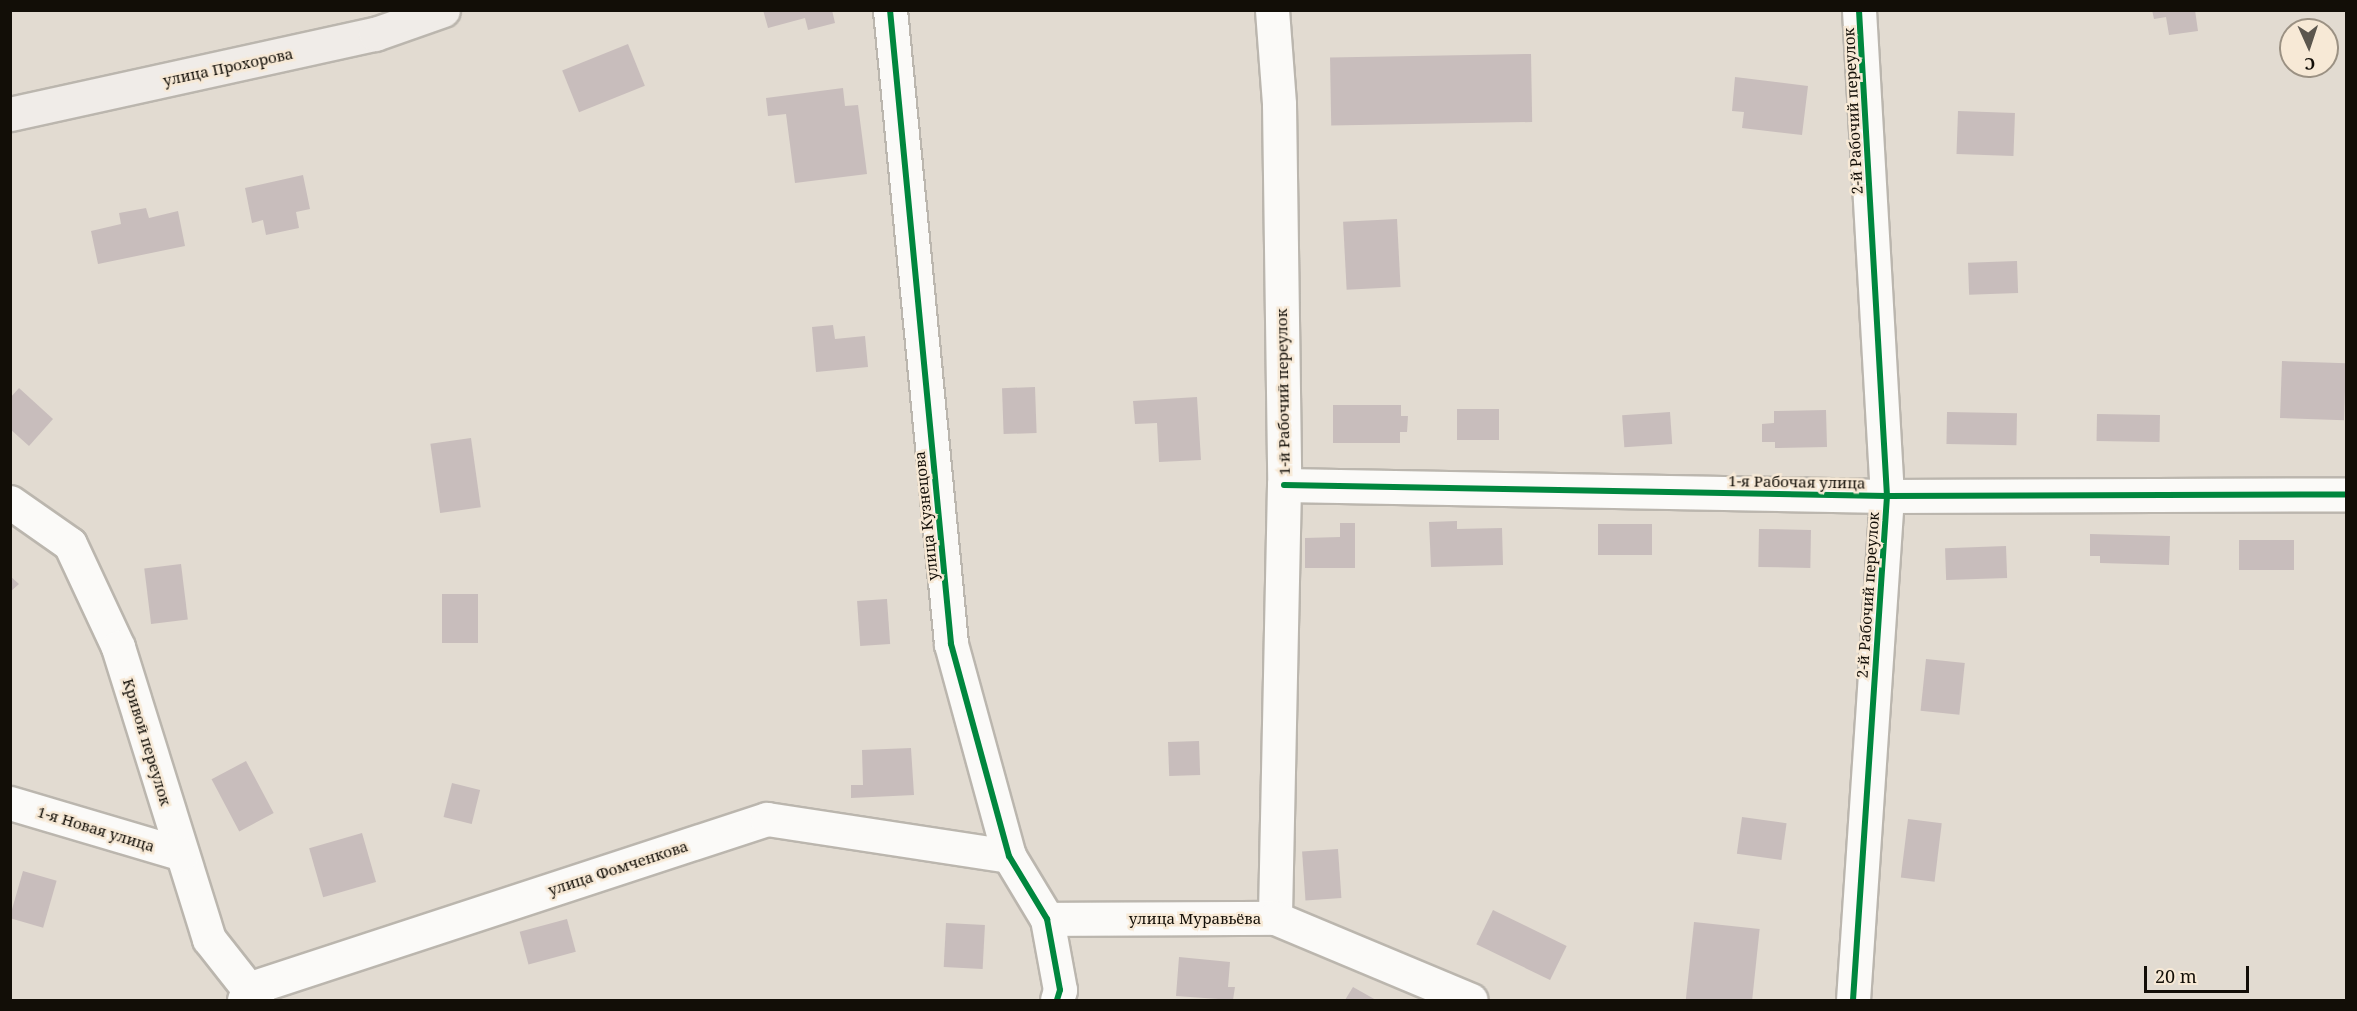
<!DOCTYPE html>
<html>
<head>
<meta charset="utf-8">
<style>
  body { margin:0 }
  #map { position:relative; width:2357px; height:1011px; overflow:hidden; background:#e2dbd1; font-family:"Noto Serif",serif }
  div>[style] { position:absolute }
  [style*='--x'] { left:calc(var(--x)*1px); top:calc(var(--y)*1px); width:calc(var(--w)*1px); rotate:calc(var(--a)*1deg) }
  .building>* { inset:0; background:#c8bdbc; transform-origin:0 0 }
  .roads { filter:drop-shadow(2px 0 #bbb6ae) drop-shadow(-2px 0 #bbb6ae) drop-shadow(0 2px #bbb6ae) drop-shadow(0 -2px #bbb6ae) }
  .street>* { height:33px; margin:-16.5px; padding:0 16.5px; transform-origin:16.5px; border-radius:16.5px; background:#fbfaf8 }
  .secondary>* { height:33px; margin:-16.5px; padding:0 16.5px; transform-origin:16.5px; border-radius:16.5px; background:#f0ece8 }
  .cycleway>* { height:6px; margin:-3px; padding:0 3px; transform-origin:3px; border-radius:3px; background:#00873e }
  span { translate:-50% -50%; white-space:nowrap; text-align:center; line-height:1.15; -webkit-text-stroke:5px #f7e9d6; paint-order:stroke }
  .street-label { font-size:15px; color:#120e07 }
  .frame { position:absolute; inset:0; border:12px solid #120e07; pointer-events:none }
  .north { position:absolute; left:2279px; top:18px; width:60px; height:60px; box-sizing:border-box; background:#f7e9d6; border:2px solid #9b9183; border-radius:50%; rotate:177deg; font-size:16px; font-weight:700; line-height:24px; text-align:center; color:#120e07 }
  .north::after { content:''; display:block; margin:auto; width:21px; height:27px; background:#5b564e; clip-path:polygon(50% 0,100% 100%,50% 72%,0 100%) }
  .scale { position:absolute; left:2144px; top:966px; width:105px; height:27px; box-sizing:border-box; border:3px solid #120e07; border-top:0; padding-left:8px; font-size:18px; line-height:21px; white-space:nowrap; color:#120e07; -webkit-text-stroke:4px #f7e9d6; paint-order:stroke }
</style>
</head>
<body>
<div id="map">
  <div class="building">
    <i style="clip-path:polygon(763px 10px,832px 10px,835px 23px,808px 30px,805px 18px,768px 28px)"></i>
    <i style="clip-path:polygon(2152px 10px,2195px 10px,2198px 31px,2169px 35px,2166px 17px,2154px 19px)"></i>
    <i style="left:628px;top:44px;width:45px;height:71px;rotate:68deg"></i>
    <i style="left:1531px;top:54px;width:68px;height:201px;rotate:89deg"></i>
    <i style="clip-path:polygon(1735px 77px,1808px 86px,1802px 135px,1742px 128px,1744px 112px,1732px 111px)"></i>
    <i style="clip-path:polygon(843px 88px,845px 106px,858px 105px,867px 174px,795px 183px,786px 114px,768px 116px,766px 98px)"></i>
    <i style="left:1958px;top:111px;width:57px;height:43px;rotate:2deg"></i>
    <i style="clip-path:polygon(303px 175px,310px 209px,296px 212px,299px 228px,266px 235px,263px 220px,252px 223px,245px 188px)"></i>
    <i style="clip-path:polygon(146px 208px,149px 218px,178px 211px,185px 246px,98px 264px,91px 231px,121px 224px,119px 213px)"></i>
    <i style="left:1397px;top:219px;width:68px;height:54px;rotate:87deg"></i>
    <i style="left:2017px;top:261px;width:32px;height:49px;rotate:88deg"></i>
    <i style="clip-path:polygon(833px 325px,835px 339px,865px 336px,868px 367px,816px 372px,812px 327px)"></i>
    <i style="left:2282px;top:361px;width:64px;height:57px;rotate:2deg"></i>
    <i style="left:1035px;top:387px;width:46px;height:33px;rotate:88deg"></i>
    <i style="clip-path:polygon(19px 388px,53px 419px,29px 446px,10px 429px,10px 398px)"></i>
    <i style="clip-path:polygon(1197px 397px,1201px 460px,1159px 462px,1157px 423px,1135px 424px,1133px 401px)"></i>
    <i style="clip-path:polygon(1333px 405px,1401px 405px,1401px 416px,1408px 416px,1407px 432px,1400px 432px,1400px 443px,1333px 443px)"></i>
    <i style="left:1457px;top:409px;width:42px;height:31px"></i>
    <i style="clip-path:polygon(1826px 410px,1827px 447px,1775px 448px,1775px 442px,1762px 442px,1762px 424px,1774px 423px,1774px 411px)"></i>
    <i style="left:1670px;top:412px;width:32px;height:48px;rotate:86deg"></i>
    <i style="left:1947px;top:412px;width:70px;height:32px;rotate:1deg"></i>
    <i style="left:2097px;top:414px;width:63px;height:27px;rotate:1deg"></i>
    <i style="left:471px;top:438px;width:70px;height:41px;rotate:82deg"></i>
    <i style="clip-path:polygon(1457px 521px,1457px 529px,1502px 528px,1503px 565px,1431px 567px,1429px 522px)"></i>
    <i style="clip-path:polygon(1340px 523px,1355px 523px,1355px 568px,1305px 568px,1305px 538px,1340px 537px)"></i>
    <i style="left:1598px;top:524px;width:54px;height:31px"></i>
    <i style="left:1759px;top:529px;width:52px;height:38px;rotate:1deg"></i>
    <i style="clip-path:polygon(2090px 534px,2170px 536px,2169px 565px,2100px 563px,2100px 556px,2090px 556px)"></i>
    <i style="left:2239px;top:540px;width:55px;height:30px"></i>
    <i style="left:2006px;top:546px;width:32px;height:61px;rotate:88deg"></i>
    <i style="left:181px;top:564px;width:56px;height:37px;rotate:83deg"></i>
    <i style="clip-path:polygon(10px 576px,19px 584px,10px 592px)"></i>
    <i style="left:442px;top:594px;width:36px;height:49px"></i>
    <i style="left:887px;top:599px;width:45px;height:30px;rotate:86deg"></i>
    <i style="left:1926px;top:659px;width:39px;height:52px;rotate:6deg"></i>
    <i style="left:1199px;top:741px;width:34px;height:31px;rotate:88deg"></i>
    <i style="clip-path:polygon(911px 748px,914px 795px,851px 798px,851px 785px,863px 785px,862px 750px)"></i>
    <i style="left:246px;top:761px;width:59px;height:39px;rotate:62deg"></i>
    <i style="left:452px;top:783px;width:29px;height:35px;rotate:14deg"></i>
    <i style="left:1742px;top:817px;width:45px;height:37px;rotate:8deg"></i>
    <i style="left:1908px;top:819px;width:34px;height:59px;rotate:7deg"></i>
    <i style="left:362px;top:833px;width:51px;height:55px;rotate:74deg"></i>
    <i style="left:1338px;top:849px;width:49px;height:36px;rotate:86deg"></i>
    <i style="left:23px;top:871px;width:35px;height:49px;rotate:16deg"></i>
    <i style="left:1493px;top:910px;width:82px;height:38px;rotate:26deg"></i>
    <i style="left:567px;top:919px;width:34px;height:49px;rotate:75deg"></i>
    <i style="left:1694px;top:922px;width:66px;height:78px;rotate:6deg"></i>
    <i style="left:946px;top:923px;width:39px;height:44px;rotate:3deg"></i>
    <i style="clip-path:polygon(1179px 957px,1230px 962px,1228px 987px,1235px 987px,1233px 1000px,1176px 996px)"></i>
    <i style="clip-path:polygon(1353px 987px,1376px 1000px,1345px 1000px)"></i>
  </div>
  <div class="roads">
    <div class="street">
      <i style="--x:890;--y:10;--w:637;--a:84.5"></i>
      <i style="--x:951;--y:644;--w:220;--a:74.7"></i>
      <i style="--x:1009;--y:856;--w:74;--a:58.9"></i>
      <i style="--x:1047;--y:919;--w:72;--a:79.6"></i>
      <i style="--x:1060;--y:990;--w:10;--a:107"></i>
      <i style="--x:1272;--y:10;--w:94;--a:85.7"></i>
      <i style="--x:1279;--y:104;--w:381;--a:89.2"></i>
      <i style="--x:1284;--y:485;--w:433;--a:91.2"></i>
      <i style="--x:1284;--y:485;--w:603;--a:1.05"></i>
      <i style="--x:1887;--y:496;--w:459;--a:-0.2"></i>
      <i style="--x:10;--y:502;--w:73;--a:35"></i>
      <i style="--x:70;--y:544;--w:114;--a:65"></i>
      <i style="--x:118;--y:647;--w:306;--a:72.7"></i>
      <i style="--x:209;--y:939;--w:78;--a:51.8"></i>
      <i style="--x:10;--y:803;--w:179;--a:16.5"></i>
      <i style="--x:1047;--y:919;--w:228;--a:-0.3"></i>
      <i style="--x:1275;--y:918;--w:212;--a:22.7"></i>
      <i style="--x:244;--y:1000;--w:12;--a:-70"></i>
      <i style="--x:248;--y:989;--w:546;--a:-18.14"></i>
      <i style="--x:767;--y:819;--w:245;--a:8.7"></i>
      <i style="--x:1853;--y:1000;--w:505;--a:-86.14"></i>
      <i style="--x:1887;--y:496;--w:487;--a:-93.3"></i>
    </div>
    <div class="secondary">
      <i style="--x:10;--y:114;--w:374;--a:-12.4"></i>
      <i style="--x:375;--y:34;--w:72;--a:-19.4"></i>
    </div>
  </div>
  <div class="cycleway">
    <i style="--x:890;--y:10;--w:637;--a:84.5"></i>
    <i style="--x:951;--y:644;--w:220;--a:74.7"></i>
    <i style="--x:1009;--y:856;--w:74;--a:58.9"></i>
    <i style="--x:1047;--y:919;--w:72;--a:79.6"></i>
    <i style="--x:1060;--y:990;--w:10;--a:107"></i>
    <i style="--x:1284;--y:485;--w:603;--a:1.05"></i>
    <i style="--x:1887;--y:496;--w:459;--a:-0.2"></i>
    <i style="--x:1853;--y:1000;--w:505;--a:-86.14"></i>
    <i style="--x:1887;--y:496;--w:487;--a:-93.3"></i>
  </div>
  <div class="street-label">
    <span style="left:228px;top:67px;rotate:-12deg">улица Прохорова</span>
    <span style="left:1853px;top:111px;rotate:-93deg">2-й Рабочий переулок</span>
    <span style="left:1283px;top:392px;rotate:-91deg">1-й Рабочий переулок</span>
    <span style="left:1797px;top:482px;rotate:1deg">1-я Рабочая улица</span>
    <span style="left:926px;top:516px;rotate:-96deg">улица Кузнецова</span>
    <span style="left:1868px;top:595px;rotate:-86deg">2-й Рабочий переулок</span>
    <span style="left:147px;top:742px;rotate:73deg">Кривой переулок</span>
    <span style="left:96px;top:829px;rotate:17deg">1-я Новая улица</span>
    <span style="left:618px;top:868px;rotate:-18deg">улица Фомченкова</span>
    <span style="left:1195px;top:919px">улица Муравьёва</span>
  </div>
  <div class="frame"></div>
  <div class="north">С</div>
  <div class="scale">20 m</div>
</div>
</body>
</html>
